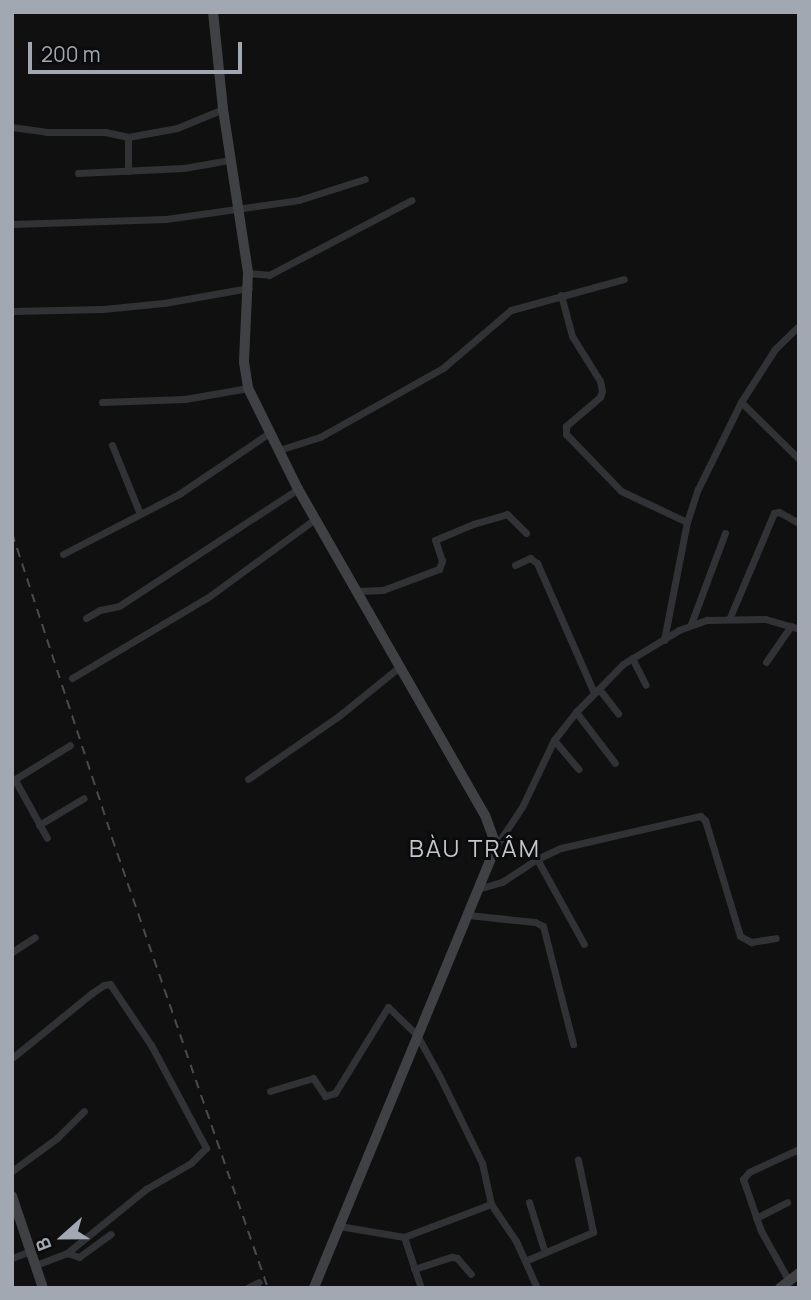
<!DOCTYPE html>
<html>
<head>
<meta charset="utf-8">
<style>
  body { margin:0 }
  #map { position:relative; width:811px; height:1300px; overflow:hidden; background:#101011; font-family:Manrope,sans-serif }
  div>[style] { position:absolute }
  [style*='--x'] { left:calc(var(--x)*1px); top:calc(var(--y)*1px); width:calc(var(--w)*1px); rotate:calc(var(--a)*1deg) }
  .street>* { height:7px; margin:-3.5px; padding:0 3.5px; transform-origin:3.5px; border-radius:3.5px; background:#313236 }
  .secondary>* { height:10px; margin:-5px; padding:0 5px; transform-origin:5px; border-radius:5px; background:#3f4145 }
  .rail>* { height:2px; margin-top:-1px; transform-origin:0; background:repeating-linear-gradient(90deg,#484a4e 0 9px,transparent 0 16px) }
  span { translate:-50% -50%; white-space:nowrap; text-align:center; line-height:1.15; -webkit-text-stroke:6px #0b0b0c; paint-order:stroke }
  .quarter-label { font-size:24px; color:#c2c7cd; letter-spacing:2px }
  .frame { position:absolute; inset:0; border:14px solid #a2a8b1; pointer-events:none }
  .north { position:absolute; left:28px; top:1202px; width:70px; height:70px; -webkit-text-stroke:5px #0b0b0c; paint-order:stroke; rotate:249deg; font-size:19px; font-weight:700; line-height:28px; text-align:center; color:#a2a8b1 }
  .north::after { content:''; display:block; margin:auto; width:24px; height:32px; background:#a2a8b1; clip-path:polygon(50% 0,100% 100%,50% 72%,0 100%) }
  .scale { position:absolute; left:28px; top:42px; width:214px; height:32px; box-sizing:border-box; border:4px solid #a2a8b1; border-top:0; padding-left:9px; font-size:21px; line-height:24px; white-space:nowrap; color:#a2a8b1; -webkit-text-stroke:5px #0b0b0c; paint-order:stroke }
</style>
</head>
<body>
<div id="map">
  <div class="street">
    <i style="--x:12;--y:127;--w:35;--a:8"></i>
    <i style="--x:47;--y:132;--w:58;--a:0"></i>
    <i style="--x:105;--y:132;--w:24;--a:12"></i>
    <i style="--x:128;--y:137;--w:50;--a:-10.4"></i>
    <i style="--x:177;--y:128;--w:50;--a:-22.4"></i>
    <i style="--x:128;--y:137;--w:34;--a:90"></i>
    <i style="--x:78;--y:173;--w:106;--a:-2.7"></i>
    <i style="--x:184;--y:168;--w:47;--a:-9.9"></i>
    <i style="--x:12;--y:224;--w:154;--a:-1.9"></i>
    <i style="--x:166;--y:219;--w:134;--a:-8.1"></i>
    <i style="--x:299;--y:200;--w:69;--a:-17.7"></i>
    <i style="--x:248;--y:273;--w:21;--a:5"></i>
    <i style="--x:269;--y:275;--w:161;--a:-27.7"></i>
    <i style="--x:561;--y:295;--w:42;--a:75"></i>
    <i style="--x:572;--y:336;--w:53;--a:58.1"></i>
    <i style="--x:600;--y:381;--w:10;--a:79"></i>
    <i style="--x:602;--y:391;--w:6;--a:108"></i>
    <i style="--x:600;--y:397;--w:45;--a:139.5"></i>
    <i style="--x:566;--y:426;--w:8;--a:90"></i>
    <i style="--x:566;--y:434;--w:79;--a:46"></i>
    <i style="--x:621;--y:491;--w:73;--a:25.2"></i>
    <i style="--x:12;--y:311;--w:91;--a:-1.3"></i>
    <i style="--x:103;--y:309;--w:61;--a:-5.6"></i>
    <i style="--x:164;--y:303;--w:86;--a:-10"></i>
    <i style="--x:102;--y:402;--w:83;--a:-2.1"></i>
    <i style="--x:185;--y:399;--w:64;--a:-9.9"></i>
    <i style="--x:741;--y:402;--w:81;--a:44.5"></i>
    <i style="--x:112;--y:445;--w:74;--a:67.9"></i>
    <i style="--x:279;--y:450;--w:43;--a:-17.6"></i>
    <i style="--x:320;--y:437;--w:141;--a:-29.3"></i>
    <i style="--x:443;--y:368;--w:89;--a:-40.5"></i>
    <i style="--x:511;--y:310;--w:117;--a:-15.3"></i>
    <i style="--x:63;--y:554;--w:131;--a:-27.3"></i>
    <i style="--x:179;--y:494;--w:109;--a:-34.1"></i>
    <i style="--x:515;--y:565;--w:17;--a:-25"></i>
    <i style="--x:530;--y:558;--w:9;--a:36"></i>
    <i style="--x:537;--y:563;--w:142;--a:66.3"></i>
    <i style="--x:357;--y:591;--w:26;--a:-2"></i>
    <i style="--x:383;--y:590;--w:60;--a:-20.6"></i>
    <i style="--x:439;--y:569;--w:9;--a:-69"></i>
    <i style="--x:442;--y:561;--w:22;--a:-108"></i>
    <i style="--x:435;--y:540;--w:41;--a:-22.8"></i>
    <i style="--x:473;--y:524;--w:35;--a:-16"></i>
    <i style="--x:507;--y:514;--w:27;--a:45"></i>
    <i style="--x:730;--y:617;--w:113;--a:-67.1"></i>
    <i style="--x:774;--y:513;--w:5;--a:-11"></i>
    <i style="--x:779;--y:512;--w:23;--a:29"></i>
    <i style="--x:86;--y:618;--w:16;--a:-30"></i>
    <i style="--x:100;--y:610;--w:19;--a:-12"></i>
    <i style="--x:119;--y:606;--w:214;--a:-33.2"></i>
    <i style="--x:691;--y:624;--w:97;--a:-69.5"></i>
    <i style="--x:664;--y:640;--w:120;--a:-79"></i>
    <i style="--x:687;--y:522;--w:35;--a:-72"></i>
    <i style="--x:698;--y:489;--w:97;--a:-63.7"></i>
    <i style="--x:741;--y:402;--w:63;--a:-57.3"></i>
    <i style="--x:775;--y:349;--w:33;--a:-44"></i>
    <i style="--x:632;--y:658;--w:30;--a:63"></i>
    <i style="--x:766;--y:662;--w:44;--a:-55.2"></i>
    <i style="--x:72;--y:678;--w:157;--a:-30.7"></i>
    <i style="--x:207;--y:598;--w:134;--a:-36.2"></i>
    <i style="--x:599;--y:689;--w:31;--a:52"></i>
    <i style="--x:576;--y:712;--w:64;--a:52.6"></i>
    <i style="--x:554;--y:740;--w:38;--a:50"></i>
    <i style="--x:248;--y:779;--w:112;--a:-34.8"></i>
    <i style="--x:340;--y:715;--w:75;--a:-39"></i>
    <i style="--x:15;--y:780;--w:66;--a:61.1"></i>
    <i style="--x:12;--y:781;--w:68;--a:-31.8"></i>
    <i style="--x:39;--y:825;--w:52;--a:-31"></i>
    <i style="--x:496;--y:846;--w:47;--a:-56.3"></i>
    <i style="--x:522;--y:807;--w:74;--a:-64.5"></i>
    <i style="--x:554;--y:740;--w:36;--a:-52"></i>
    <i style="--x:576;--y:712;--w:67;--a:-45.6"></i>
    <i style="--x:623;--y:664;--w:66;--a:-31.3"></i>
    <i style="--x:679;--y:630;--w:30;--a:-20"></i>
    <i style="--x:707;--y:620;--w:58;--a:-1"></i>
    <i style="--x:765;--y:619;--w:35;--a:16"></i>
    <i style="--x:537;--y:859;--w:97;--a:61.1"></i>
    <i style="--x:481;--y:888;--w:22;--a:-16"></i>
    <i style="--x:502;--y:882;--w:42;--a:-33.3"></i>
    <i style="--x:537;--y:859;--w:26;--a:-25"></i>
    <i style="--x:561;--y:848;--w:143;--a:-13"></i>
    <i style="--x:700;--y:816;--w:6;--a:39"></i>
    <i style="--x:705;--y:820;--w:121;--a:73.2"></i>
    <i style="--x:740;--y:936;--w:13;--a:29"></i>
    <i style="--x:751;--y:942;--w:25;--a:-9"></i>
    <i style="--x:468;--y:915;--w:67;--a:6"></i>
    <i style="--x:535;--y:922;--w:9;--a:27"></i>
    <i style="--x:543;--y:926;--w:122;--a:75.7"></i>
    <i style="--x:12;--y:952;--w:27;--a:-33"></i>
    <i style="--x:12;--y:1058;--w:103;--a:-39.1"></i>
    <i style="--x:92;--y:993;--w:14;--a:-34"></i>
    <i style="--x:104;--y:985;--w:6;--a:-9"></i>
    <i style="--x:110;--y:984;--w:73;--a:56.1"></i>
    <i style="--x:151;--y:1045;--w:117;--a:61.9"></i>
    <i style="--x:206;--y:1148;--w:21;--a:135"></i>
    <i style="--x:191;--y:1163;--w:52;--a:150"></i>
    <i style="--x:146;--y:1189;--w:102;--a:141"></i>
    <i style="--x:67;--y:1253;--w:34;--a:159"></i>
    <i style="--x:270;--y:1091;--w:45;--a:-16.8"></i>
    <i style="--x:313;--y:1078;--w:22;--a:56"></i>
    <i style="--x:325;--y:1096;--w:10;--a:-17"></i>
    <i style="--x:335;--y:1093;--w:101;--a:-58.4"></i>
    <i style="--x:388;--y:1007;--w:40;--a:44"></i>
    <i style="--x:417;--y:1035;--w:48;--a:61.3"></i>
    <i style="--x:440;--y:1077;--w:96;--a:64"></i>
    <i style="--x:482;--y:1163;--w:42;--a:77.6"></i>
    <i style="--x:491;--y:1204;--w:45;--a:56"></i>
    <i style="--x:516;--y:1241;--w:51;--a:65.9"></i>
    <i style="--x:12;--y:1171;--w:56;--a:-36.3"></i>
    <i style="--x:57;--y:1138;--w:38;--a:-45"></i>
    <i style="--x:529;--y:1202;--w:53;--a:72.6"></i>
    <i style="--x:756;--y:1218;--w:35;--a:-27"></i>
    <i style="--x:339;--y:1226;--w:66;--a:9.6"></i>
    <i style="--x:404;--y:1237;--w:93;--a:-20.8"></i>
    <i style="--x:404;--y:1237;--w:54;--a:71.6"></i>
    <i style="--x:67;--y:1253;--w:13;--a:18"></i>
    <i style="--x:79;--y:1257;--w:39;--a:-36"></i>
    <i style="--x:12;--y:1258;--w:19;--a:-21"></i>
    <i style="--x:525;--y:1261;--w:74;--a:-23.1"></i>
    <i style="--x:593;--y:1232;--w:74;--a:-101.8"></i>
    <i style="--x:414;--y:1269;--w:40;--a:-18"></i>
    <i style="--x:452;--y:1257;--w:5;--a:11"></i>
    <i style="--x:457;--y:1258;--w:21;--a:49"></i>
    <i style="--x:789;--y:1281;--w:57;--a:-119.2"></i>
    <i style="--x:761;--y:1231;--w:55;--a:-109.1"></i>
    <i style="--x:743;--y:1179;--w:9;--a:-49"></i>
    <i style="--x:749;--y:1172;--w:55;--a:-24.7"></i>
    <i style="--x:247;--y:1288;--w:13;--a:-27"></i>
  </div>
  <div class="secondary">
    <i style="--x:213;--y:12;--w:98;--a:84.1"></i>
    <i style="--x:223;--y:109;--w:166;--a:81.3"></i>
    <i style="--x:248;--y:273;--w:89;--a:92.6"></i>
    <i style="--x:244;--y:362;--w:26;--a:81"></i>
    <i style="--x:248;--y:388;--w:113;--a:63.7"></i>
    <i style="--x:298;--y:489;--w:376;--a:60.2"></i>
    <i style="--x:485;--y:815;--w:33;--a:70"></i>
    <i style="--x:496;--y:846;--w:478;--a:112.4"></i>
    <i style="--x:12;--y:1196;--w:97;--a:71.4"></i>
    <i style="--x:780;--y:1288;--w:24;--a:-38"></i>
  </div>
  <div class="rail">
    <i style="--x:12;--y:533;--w:321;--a:71.8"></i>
    <i style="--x:112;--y:838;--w:476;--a:70.9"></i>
  </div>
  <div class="quarter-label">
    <span style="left:475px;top:848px">BÀU TRÂM</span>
  </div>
  <div class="frame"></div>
  <div class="north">B</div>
  <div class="scale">200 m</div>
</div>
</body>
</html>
